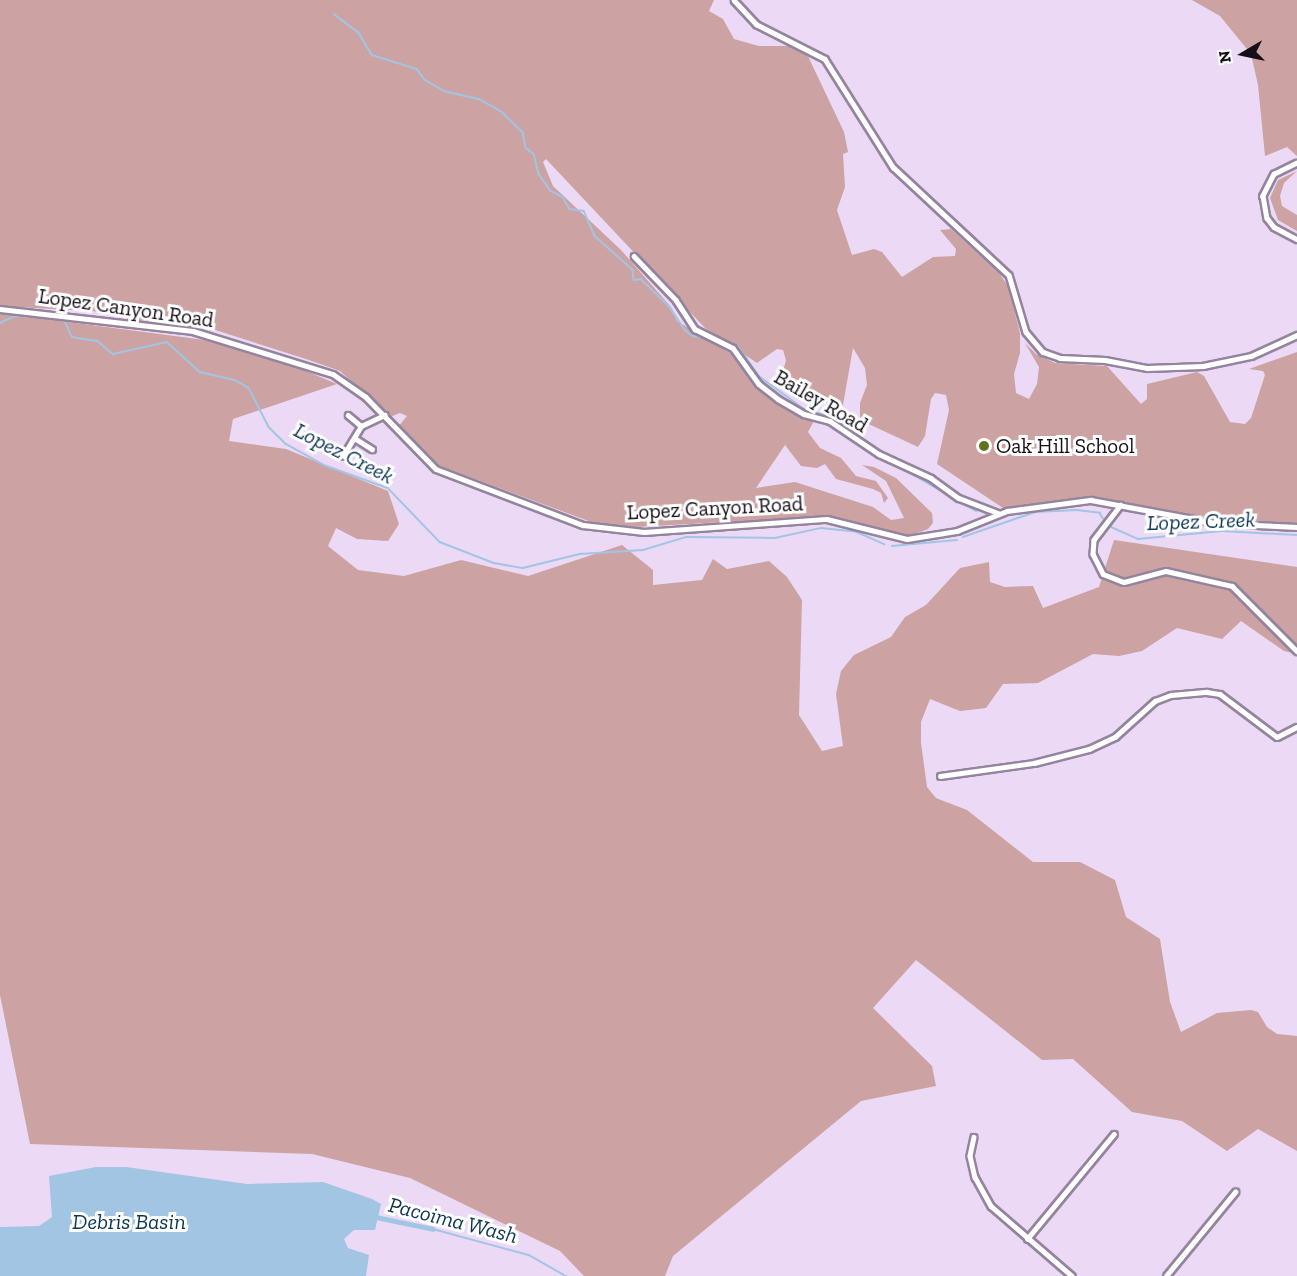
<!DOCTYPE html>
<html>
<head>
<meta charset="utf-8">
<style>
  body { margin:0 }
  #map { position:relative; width:1297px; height:1276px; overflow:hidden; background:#ebd9f6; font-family:"Zilla Slab",serif }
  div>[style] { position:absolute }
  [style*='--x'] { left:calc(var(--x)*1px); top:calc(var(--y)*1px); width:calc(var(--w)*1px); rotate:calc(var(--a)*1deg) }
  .green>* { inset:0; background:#cca3a2 }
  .water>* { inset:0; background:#a2c5e4 }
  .stream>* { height:1.5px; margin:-0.75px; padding:0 0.75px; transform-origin:0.75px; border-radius:0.75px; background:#a2c5e4 }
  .canal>* { height:5px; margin:-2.5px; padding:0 2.5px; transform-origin:2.5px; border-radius:2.5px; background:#a2c5e4 }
  .roads { filter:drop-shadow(2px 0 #94849e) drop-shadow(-2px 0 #94849e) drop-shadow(0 2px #94849e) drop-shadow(0 -2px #94849e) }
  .minor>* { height:4.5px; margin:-2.25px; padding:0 2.25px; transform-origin:2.25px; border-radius:2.25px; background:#fff }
  .dots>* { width:16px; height:16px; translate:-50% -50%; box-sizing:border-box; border:3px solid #fff; border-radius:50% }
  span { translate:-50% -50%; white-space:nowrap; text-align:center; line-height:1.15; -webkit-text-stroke:6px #fff; paint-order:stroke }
  .street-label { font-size:21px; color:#140e18 }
  .poi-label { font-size:21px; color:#140e18 }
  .left { translate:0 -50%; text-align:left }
  .water-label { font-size:22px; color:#0c3654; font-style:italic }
  .north { position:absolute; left:1213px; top:24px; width:60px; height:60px; -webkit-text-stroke:4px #fff; paint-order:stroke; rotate:261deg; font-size:16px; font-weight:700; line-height:24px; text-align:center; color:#140e18 }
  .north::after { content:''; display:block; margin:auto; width:21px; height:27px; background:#140e18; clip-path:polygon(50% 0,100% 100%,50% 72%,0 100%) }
</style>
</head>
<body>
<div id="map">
  <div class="green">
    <i style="clip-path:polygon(0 0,714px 0,709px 11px,723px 19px,734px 39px,759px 46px,791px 46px,806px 52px,844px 132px,848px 152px,843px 154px,845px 187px,837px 210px,852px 255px,874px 249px,882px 252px,902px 277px,933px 257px,955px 256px,956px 249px,940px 230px,951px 229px,999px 273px,1008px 286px,1020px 333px,1020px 353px,1014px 374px,1016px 393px,1029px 399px,1037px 384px,1039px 367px,1025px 343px,1036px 354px,1055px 363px,1107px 366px,1141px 404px,1147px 399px,1147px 384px,1197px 372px,1204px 376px,1230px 422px,1245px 424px,1251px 418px,1265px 375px,1263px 371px,1249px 369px,1297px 352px,1297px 524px,1207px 518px,1091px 497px,1003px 508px,937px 464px,949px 410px,946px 395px,935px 393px,931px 399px,925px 436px,918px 447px,860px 420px,860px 403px,867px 385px,865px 368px,853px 348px,843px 405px,831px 405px,790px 387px,782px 375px,786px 360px,783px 350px,777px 349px,757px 363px,705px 328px,546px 159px,543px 162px,553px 186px,621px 250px,671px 307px,677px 321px,733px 355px,766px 395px,814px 421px,808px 432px,820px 448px,841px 458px,856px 476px,876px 481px,888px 498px,884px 503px,881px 493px,873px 489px,836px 479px,825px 464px,817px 468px,801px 466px,785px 445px,756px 488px,795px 482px,873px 507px,891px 520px,904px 518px,886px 481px,862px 465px,874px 467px,896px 478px,932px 513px,933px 523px,928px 529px,910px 536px,830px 516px,637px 527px,594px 523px,440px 466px,398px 427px,407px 416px,400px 413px,390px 417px,340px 371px,309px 360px,209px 328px,129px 321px,123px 313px,0 306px)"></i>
    <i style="clip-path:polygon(1192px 0,1297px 0,1297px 156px,1287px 147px,1265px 156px,1258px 85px,1251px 54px,1220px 16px)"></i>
    <i style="clip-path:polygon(1297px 171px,1284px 183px,1280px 196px,1282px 206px,1297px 215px,1297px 231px,1278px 220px,1270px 198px,1278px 180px)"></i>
    <i style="clip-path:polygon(0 313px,205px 340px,287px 363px,337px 384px,233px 419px,229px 441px,286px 449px,388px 491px,399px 524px,388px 541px,357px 539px,336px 528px,328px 546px,358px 570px,404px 576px,461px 560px,528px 576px,622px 545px,653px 570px,653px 585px,702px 580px,713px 559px,727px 569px,769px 561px,787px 577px,802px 600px,799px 715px,822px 751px,843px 746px,836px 694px,841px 671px,854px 655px,891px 637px,905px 617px,926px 605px,960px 568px,989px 562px,990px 582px,1005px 587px,1033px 586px,1043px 608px,1099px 587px,1114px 540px,1297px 567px,1297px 654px,1284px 651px,1241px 621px,1222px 639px,1177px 628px,1142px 651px,1119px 656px,1093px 654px,1038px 683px,1003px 684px,986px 708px,960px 711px,930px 699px,921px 722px,921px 743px,927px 787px,936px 798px,967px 810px,1033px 862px,1080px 862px,1115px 880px,1126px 917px,1160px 939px,1170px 1002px,1181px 1032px,1217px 1013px,1251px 1010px,1258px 1012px,1267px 1027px,1277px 1034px,1297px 1036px,1297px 1151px,1258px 1129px,1227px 1151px,1182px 1121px,1132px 1112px,1073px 1059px,1042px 1060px,916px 960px,873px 1008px,932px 1066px,936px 1086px,861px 1101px,673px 1256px,665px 1276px,584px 1276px,560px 1251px,410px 1178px,312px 1154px,30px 1144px,0 995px)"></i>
  </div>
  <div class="water">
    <i style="clip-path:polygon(96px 1167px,126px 1167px,247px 1184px,323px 1182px,372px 1199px,381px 1204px,375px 1230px,354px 1230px,344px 1239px,348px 1248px,369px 1255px,366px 1276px,0 1276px,0 1227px,39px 1226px,52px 1217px,49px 1176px)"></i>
  </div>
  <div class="stream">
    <i style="--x:334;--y:14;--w:31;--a:37"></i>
    <i style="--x:359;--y:33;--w:26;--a:59"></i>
    <i style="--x:372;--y:55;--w:47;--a:17.3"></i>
    <i style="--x:417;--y:69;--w:14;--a:54"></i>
    <i style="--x:425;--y:80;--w:22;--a:30"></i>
    <i style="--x:444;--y:91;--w:36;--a:13"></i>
    <i style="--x:479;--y:99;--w:26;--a:29"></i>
    <i style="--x:502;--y:112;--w:29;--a:44"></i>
    <i style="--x:523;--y:132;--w:16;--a:79"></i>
    <i style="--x:526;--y:148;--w:10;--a:37"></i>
    <i style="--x:534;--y:154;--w:21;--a:76"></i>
    <i style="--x:539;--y:174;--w:21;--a:55"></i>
    <i style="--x:551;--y:191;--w:13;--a:27"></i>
    <i style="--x:563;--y:197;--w:14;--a:60"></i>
    <i style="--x:570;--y:209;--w:14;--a:8"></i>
    <i style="--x:584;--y:211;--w:27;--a:66"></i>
    <i style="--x:595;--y:236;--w:51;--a:41.8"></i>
    <i style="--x:633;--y:270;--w:10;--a:84"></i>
    <i style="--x:634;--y:280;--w:7;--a:-8"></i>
    <i style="--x:641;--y:279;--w:39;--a:44"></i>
    <i style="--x:669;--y:306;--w:29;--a:56"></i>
    <i style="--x:685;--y:330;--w:10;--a:37"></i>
    <i style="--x:693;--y:336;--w:16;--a:7"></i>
    <i style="--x:0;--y:323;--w:17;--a:-25"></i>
    <i style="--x:15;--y:316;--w:40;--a:2.9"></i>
    <i style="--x:55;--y:318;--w:10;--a:17"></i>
    <i style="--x:65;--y:321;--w:17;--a:66"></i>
    <i style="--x:72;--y:337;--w:26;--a:9"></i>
    <i style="--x:98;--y:341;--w:20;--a:41"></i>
    <i style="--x:113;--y:354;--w:55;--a:-12.5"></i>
    <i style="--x:167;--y:342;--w:45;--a:42.3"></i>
    <i style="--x:200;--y:372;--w:36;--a:13"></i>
    <i style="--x:235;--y:380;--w:16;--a:30"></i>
    <i style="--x:249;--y:388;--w:44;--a:62.9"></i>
    <i style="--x:269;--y:427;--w:24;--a:45"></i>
    <i style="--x:286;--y:444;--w:43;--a:28.9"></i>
    <i style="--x:324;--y:465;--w:68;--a:19.8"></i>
    <i style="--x:388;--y:488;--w:75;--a:46.1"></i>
    <i style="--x:440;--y:542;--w:58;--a:21.3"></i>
    <i style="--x:494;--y:563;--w:29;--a:10"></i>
    <i style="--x:523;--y:568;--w:59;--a:-13.8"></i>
    <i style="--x:580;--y:554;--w:63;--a:-3.6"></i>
    <i style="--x:643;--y:550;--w:45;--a:-16.8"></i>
    <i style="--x:686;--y:537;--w:89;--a:0.6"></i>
    <i style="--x:775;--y:538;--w:47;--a:-12.3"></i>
    <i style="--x:821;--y:528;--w:36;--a:6"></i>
    <i style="--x:857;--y:532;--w:30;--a:24"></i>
    <i style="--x:720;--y:339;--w:19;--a:21"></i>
    <i style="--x:738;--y:346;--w:37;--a:55"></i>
    <i style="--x:759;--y:376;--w:59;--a:36.1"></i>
    <i style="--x:807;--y:411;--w:17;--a:10"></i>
    <i style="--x:824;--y:414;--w:24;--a:35"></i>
    <i style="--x:855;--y:441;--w:140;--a:30"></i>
    <i style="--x:1109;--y:526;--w:32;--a:24"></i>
    <i style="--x:1138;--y:539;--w:84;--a:-5.4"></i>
    <i style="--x:1222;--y:531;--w:75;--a:3.1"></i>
    <i style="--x:963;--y:537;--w:76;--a:-19.1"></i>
    <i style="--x:1035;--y:512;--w:42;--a:-2.7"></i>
    <i style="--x:1077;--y:510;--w:23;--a:7"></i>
    <i style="--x:1100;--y:513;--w:6;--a:59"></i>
    <i style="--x:892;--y:546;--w:65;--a:-5.3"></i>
    <i style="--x:433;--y:1229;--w:99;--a:15.2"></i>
    <i style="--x:529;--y:1255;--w:43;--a:29.6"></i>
  </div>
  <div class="canal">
    <i style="--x:371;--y:1216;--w:63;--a:11.8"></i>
  </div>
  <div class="roads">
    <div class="minor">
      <i style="--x:734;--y:0;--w:33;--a:47"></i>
      <i style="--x:756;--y:24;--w:77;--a:26.9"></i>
      <i style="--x:825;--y:59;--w:128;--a:57.8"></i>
      <i style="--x:893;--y:167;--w:158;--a:43"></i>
      <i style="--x:1009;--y:275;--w:59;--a:73.4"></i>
      <i style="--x:1026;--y:332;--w:26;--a:50"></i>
      <i style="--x:1043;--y:352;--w:18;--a:19"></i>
      <i style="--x:1060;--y:358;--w:45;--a:2.5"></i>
      <i style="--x:1105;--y:360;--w:43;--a:10.8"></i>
      <i style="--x:1147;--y:368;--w:56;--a:-2"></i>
      <i style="--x:1203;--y:366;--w:49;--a:-11.8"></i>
      <i style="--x:1251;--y:356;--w:51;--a:-24.5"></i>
      <i style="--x:1297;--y:163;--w:25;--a:154"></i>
      <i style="--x:1274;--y:174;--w:25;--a:117"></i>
      <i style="--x:1263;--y:196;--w:22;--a:80"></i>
      <i style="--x:1267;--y:218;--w:11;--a:52"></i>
      <i style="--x:1274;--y:227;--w:26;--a:28"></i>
      <i style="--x:634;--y:256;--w:61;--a:46.3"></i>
      <i style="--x:676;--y:300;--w:35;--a:57"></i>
      <i style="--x:695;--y:329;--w:42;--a:26.6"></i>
      <i style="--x:733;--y:348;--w:44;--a:54.2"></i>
      <i style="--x:759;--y:384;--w:24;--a:38"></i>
      <i style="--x:778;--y:399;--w:30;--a:30"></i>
      <i style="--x:804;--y:414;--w:27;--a:15"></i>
      <i style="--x:830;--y:421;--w:59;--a:34"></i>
      <i style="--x:879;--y:454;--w:57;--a:24.8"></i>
      <i style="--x:931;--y:478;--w:34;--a:36"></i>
      <i style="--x:959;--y:498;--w:42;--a:21"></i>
      <i style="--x:0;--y:309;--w:194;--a:6.5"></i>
      <i style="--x:193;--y:331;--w:146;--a:17.1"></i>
      <i style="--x:333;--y:374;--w:40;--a:34.9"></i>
      <i style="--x:366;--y:397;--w:100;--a:45.8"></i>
      <i style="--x:436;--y:469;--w:157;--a:20.9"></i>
      <i style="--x:583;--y:525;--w:61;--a:6.5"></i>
      <i style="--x:644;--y:532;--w:183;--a:-4.1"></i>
      <i style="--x:827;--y:519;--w:82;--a:14"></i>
      <i style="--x:907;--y:539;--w:51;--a:-9.1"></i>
      <i style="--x:957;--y:531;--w:54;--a:-21.8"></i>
      <i style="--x:1007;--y:511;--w:85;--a:-7.5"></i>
      <i style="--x:1091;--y:500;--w:126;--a:10.5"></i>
      <i style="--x:1215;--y:523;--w:82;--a:2.8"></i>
      <i style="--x:348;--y:415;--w:17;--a:40"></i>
      <i style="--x:361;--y:426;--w:26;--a:-25"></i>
      <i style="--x:356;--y:439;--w:19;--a:32"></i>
      <i style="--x:343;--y:456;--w:35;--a:-59"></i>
      <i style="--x:1121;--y:505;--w:44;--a:127.6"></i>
      <i style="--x:1094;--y:540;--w:14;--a:94"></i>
      <i style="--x:1093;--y:554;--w:22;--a:63"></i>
      <i style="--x:1103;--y:574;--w:22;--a:21"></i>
      <i style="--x:1124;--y:582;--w:43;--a:-14.7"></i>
      <i style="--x:1166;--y:571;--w:68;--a:12.8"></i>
      <i style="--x:1232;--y:586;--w:92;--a:45"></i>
      <i style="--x:940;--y:776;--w:95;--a:-7.9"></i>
      <i style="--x:1034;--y:763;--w:57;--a:-14.3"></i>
      <i style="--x:1089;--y:749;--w:29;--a:-25"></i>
      <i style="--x:1115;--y:737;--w:54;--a:-42"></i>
      <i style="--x:1155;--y:701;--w:17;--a:-21"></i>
      <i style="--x:1171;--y:695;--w:36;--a:-5"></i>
      <i style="--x:1207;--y:692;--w:13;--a:9"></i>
      <i style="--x:1220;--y:694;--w:71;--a:37"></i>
      <i style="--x:1277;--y:737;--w:22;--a:-27"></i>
      <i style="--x:974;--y:1137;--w:19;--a:102"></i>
      <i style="--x:970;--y:1156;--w:22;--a:77"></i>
      <i style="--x:975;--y:1177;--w:33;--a:61"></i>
      <i style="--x:991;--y:1206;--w:107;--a:40.8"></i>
      <i style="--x:1027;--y:1239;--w:136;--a:-50.4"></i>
      <i style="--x:1166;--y:1276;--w:109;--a:-50.6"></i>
    </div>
  </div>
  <div class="dots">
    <i style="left:984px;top:446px;background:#60721f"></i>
  </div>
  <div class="street-label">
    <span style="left:126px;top:308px;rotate:8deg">Lopez Canyon Road</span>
    <span style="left:821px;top:401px;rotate:30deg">Bailey Road</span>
    <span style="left:715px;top:508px;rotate:-3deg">Lopez Canyon Road</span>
  </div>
  <div class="poi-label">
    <span class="left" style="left:996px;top:446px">Oak Hill School</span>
  </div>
  <div class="water-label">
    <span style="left:344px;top:453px;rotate:27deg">Lopez Creek</span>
    <span style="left:1201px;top:521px;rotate:-2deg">Lopez Creek</span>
    <span style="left:453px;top:1220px;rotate:14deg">Pacoima Wash</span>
    <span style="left:129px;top:1222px">Debris Basin</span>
  </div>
  <div class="north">N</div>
</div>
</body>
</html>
